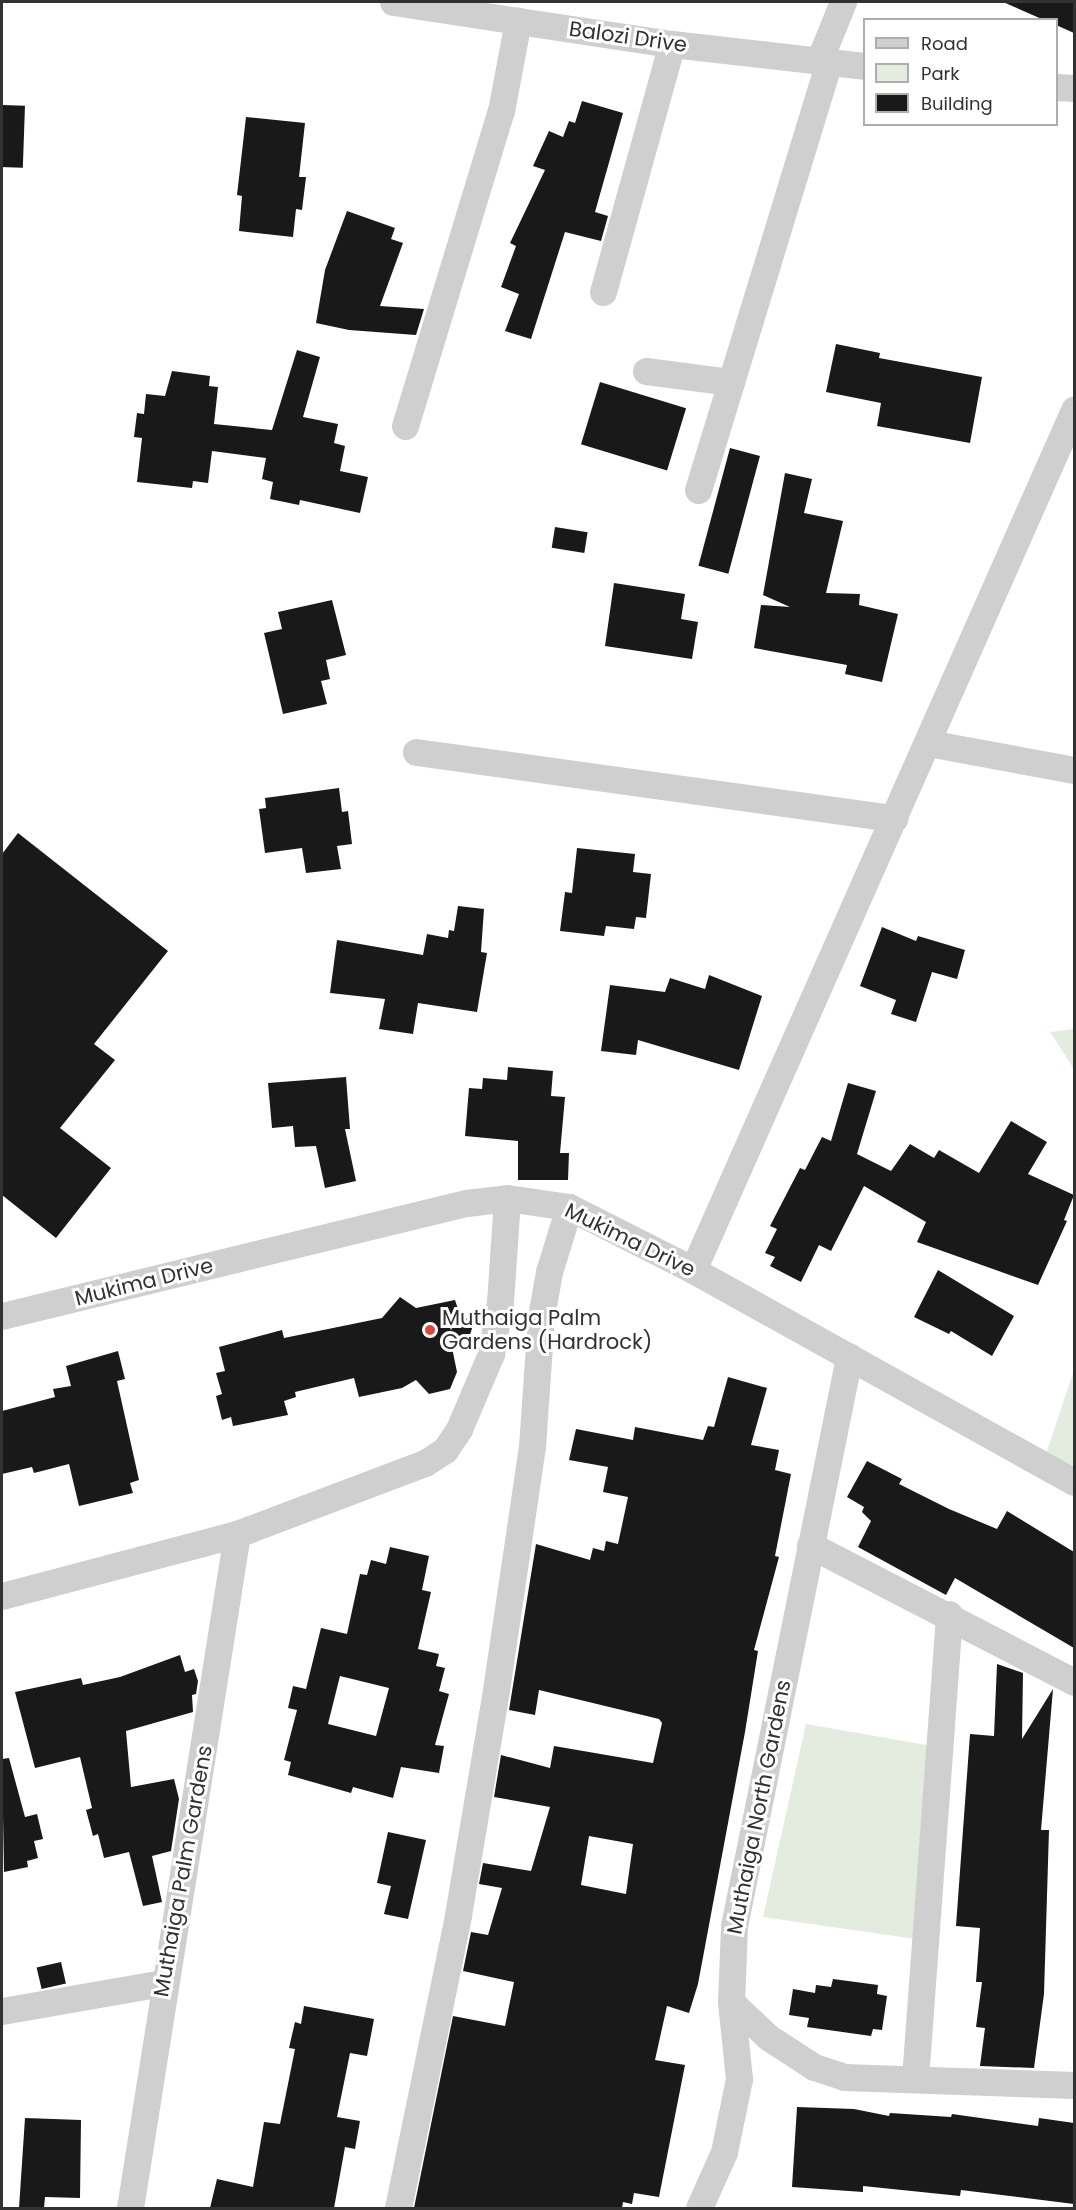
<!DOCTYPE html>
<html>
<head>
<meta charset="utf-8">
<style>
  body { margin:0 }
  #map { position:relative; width:1076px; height:2210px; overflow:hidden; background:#fff; font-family:Poppins,sans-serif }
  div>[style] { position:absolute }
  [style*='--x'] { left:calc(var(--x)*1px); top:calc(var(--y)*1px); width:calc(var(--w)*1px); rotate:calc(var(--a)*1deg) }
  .green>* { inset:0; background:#e4ebdf }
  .building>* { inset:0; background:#191919; transform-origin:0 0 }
  .minor>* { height:27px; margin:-13.5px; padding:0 13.5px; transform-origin:13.5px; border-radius:13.5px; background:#cfcfcf }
  .dots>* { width:16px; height:16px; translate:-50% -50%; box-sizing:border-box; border:3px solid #fff; border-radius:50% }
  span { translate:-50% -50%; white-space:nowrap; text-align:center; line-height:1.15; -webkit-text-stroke:6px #fff; paint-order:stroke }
  .street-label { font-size:21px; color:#323232 }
  .poi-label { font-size:21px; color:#323232 }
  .left { translate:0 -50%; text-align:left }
  .frame { position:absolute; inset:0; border:3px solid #323232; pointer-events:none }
  .legend { position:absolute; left:863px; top:18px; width:195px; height:108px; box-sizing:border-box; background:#fff; border:2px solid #adadad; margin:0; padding:8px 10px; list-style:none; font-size:18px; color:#323232 }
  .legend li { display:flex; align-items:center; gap:12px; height:30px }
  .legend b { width:30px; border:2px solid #adadad }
</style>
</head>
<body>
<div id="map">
  <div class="green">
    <i style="clip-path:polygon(1074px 1029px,1074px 1069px,1050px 1032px)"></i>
    <i style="clip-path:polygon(1074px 1370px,1074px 1478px,1043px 1463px)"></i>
    <i style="clip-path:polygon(806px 1724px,938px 1747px,923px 1940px,763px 1917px)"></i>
  </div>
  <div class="building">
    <i style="clip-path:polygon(1003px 2px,1074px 2px,1074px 33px,1056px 25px,1056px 20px,1044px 20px)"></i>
    <i style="clip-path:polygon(582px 101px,623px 113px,595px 212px,608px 216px,601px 241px,565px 232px,531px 339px,505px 331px,519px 294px,501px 287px,516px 246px,510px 243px,545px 170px,533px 166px,549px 131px,563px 137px,569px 121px,575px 123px)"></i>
    <i style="left:2px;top:105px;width:23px;height:62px;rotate:2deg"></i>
    <i style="clip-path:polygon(246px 117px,305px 123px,299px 177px,306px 177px,302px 210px,296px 209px,293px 237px,239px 231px,242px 196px,237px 195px)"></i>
    <i style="clip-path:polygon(347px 211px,395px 228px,391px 239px,403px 243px,380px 306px,424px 309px,416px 335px,349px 330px,316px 323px,325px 270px)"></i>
    <i style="clip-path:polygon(836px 344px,880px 353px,879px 358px,982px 377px,970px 443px,877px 426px,881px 403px,826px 392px)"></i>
    <i style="clip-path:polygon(297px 350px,320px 357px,303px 417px,338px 424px,334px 443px,345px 446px,340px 471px,368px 477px,360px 513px,300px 500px,299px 505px,270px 499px,273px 482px,262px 479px,266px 458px,212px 451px,208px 483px,193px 481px,192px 488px,137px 482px,142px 438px,134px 437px,137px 413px,144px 414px,146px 394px,165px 396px,172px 371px,210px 376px,209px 386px,218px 387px,214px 424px,272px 430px)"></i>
    <i style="left:600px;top:382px;width:90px;height:65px;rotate:17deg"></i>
    <i style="left:730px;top:448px;width:31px;height:122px;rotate:15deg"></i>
    <i style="clip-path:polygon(785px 473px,812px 479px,804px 513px,843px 521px,826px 593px,860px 594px,859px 605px,898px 614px,882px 682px,845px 674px,847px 665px,754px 648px,761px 605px,790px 607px,763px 595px)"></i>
    <i style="left:555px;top:527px;width:33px;height:21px;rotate:9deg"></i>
    <i style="clip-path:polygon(614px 583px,685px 594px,681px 619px,698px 622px,692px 659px,605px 646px)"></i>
    <i style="clip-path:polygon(332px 600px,346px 655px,326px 660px,330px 679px,321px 681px,327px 704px,283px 714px,264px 633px,282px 629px,278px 612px)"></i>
    <i style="clip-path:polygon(339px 788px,342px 812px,348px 811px,352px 844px,337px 846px,341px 869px,306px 873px,302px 848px,265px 853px,259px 809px,266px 808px,265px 798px)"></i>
    <i style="clip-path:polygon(18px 833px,168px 951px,94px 1044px,115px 1060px,60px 1128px,111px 1168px,56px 1238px,2px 1195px,2px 854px)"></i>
    <i style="clip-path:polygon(577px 848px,635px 854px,633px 872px,651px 874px,646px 918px,636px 917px,634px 929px,606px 926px,604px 936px,560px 931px,565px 892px,572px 893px)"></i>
    <i style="clip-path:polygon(458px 906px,484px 909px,481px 952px,487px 953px,477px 1012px,418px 1003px,413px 1034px,379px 1029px,385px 999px,330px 993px,337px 940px,423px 955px,427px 934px,448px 938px,449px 930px,454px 931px)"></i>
    <i style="clip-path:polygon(882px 927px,916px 941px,918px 936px,965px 950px,957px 979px,932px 972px,916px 1022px,891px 1014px,896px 1000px,860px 986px)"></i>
    <i style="clip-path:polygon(709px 975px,762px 996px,739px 1070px,638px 1040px,636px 1055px,601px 1051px,610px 985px,665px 992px,670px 978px,705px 989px)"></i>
    <i style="clip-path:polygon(508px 1067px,553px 1071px,551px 1096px,565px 1097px,560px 1153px,569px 1153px,568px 1180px,518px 1180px,518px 1141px,465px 1136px,469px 1088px,482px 1089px,483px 1078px,507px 1080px)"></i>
    <i style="clip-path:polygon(346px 1077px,350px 1129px,345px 1129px,356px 1181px,325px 1188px,316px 1146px,295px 1147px,293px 1126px,272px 1128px,268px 1083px)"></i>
    <i style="clip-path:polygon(848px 1083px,876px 1091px,857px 1154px,891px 1171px,910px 1144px,934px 1158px,939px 1150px,979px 1173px,1011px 1121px,1047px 1142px,1028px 1174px,1074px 1195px,1064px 1220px,1067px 1221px,1038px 1285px,917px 1242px,926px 1222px,864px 1186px,831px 1251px,819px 1245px,801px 1282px,770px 1266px,775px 1257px,765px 1253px,777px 1229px,770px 1226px,800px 1168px,805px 1170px,822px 1137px,831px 1141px)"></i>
    <i style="clip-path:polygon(938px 1270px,1014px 1316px,992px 1356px,951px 1331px,949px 1334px,914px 1317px)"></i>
    <i style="clip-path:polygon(400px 1297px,416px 1308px,455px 1300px,460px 1315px,474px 1322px,468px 1341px,450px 1338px,457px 1372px,450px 1389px,429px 1394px,416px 1380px,402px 1388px,359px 1397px,354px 1378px,295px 1392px,296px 1397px,284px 1401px,288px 1415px,233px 1426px,231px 1417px,222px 1420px,216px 1396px,222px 1394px,216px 1373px,225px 1371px,219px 1347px,282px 1330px,284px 1338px,382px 1318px)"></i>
    <i style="clip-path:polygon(118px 1351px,125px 1379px,117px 1381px,139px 1480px,130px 1483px,133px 1493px,79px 1506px,69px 1464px,34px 1473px,32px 1467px,2px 1474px,2px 1411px,55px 1397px,53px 1389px,71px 1386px,66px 1366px)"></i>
    <i style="clip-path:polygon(evenodd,728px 1377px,767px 1388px,751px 1445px,779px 1450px,775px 1470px,791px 1474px,775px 1556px,779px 1557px,754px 1650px,758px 1651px,745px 1732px,698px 1984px,689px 2013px,667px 2006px,655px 2060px,685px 2065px,659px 2197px,634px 2193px,632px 2204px,623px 2202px,622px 2208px,414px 2208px,453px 2016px,505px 2026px,514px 1982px,463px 1971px,471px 1932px,488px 1935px,502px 1888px,479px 1884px,483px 1863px,531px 1871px,550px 1807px,494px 1797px,501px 1755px,550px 1768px,554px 1746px,653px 1763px,662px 1723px,659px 1719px,539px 1690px,535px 1715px,509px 1710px,536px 1544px,590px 1560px,593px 1548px,604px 1551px,606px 1541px,618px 1544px,628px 1497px,603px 1492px,608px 1467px,569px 1460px,576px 1429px,633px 1440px,635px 1427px,703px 1440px,708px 1426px,714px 1427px,728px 1377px,589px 1836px,633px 1844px,626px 1894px,581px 1885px,589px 1836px)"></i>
    <i style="clip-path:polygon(867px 1461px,902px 1479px,899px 1484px,949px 1509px,997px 1529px,1007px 1511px,1074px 1552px,1074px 1648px,955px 1578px,946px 1595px,858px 1547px,871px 1521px,862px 1512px,864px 1507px,847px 1497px)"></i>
    <i style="clip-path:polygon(evenodd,390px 1547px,429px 1556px,422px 1590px,431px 1592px,418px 1649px,439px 1654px,436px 1666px,445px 1668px,439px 1691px,449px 1694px,435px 1745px,444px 1746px,439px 1773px,401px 1767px,393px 1798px,353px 1787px,351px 1793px,288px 1775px,291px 1762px,284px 1760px,297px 1710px,288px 1708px,293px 1686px,306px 1689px,321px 1628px,347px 1634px,360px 1574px,367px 1575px,371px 1560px,386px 1564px,390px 1547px,340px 1676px,389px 1688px,376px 1736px,328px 1724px,340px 1676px)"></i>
    <i style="clip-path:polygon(180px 1655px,185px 1672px,194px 1669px,198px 1681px,196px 1694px,192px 1695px,193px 1712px,126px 1731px,131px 1787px,174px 1779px,179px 1799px,171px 1851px,152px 1856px,162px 1902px,143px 1906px,129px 1852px,104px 1858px,98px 1834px,93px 1836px,86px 1810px,92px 1808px,80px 1757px,35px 1768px,15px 1692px,81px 1678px,83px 1685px,120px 1677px)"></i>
    <i style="clip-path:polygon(997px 1664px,1023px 1673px,1022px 1739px,1053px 1689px,1041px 1830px,1049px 1830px,1044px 1994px,1034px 2068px,980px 2066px,985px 2028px,976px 2027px,982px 1982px,976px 1982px,980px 1928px,956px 1926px,970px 1734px,994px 1736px)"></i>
    <i style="clip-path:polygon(9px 1758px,25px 1817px,37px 1814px,43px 1839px,34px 1841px,38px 1858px,27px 1861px,28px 1867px,4px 1872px,2px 1759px)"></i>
    <i style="clip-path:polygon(388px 1832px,426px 1840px,408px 1919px,384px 1914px,391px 1886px,377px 1883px)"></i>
    <i style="left:61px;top:1962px;width:22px;height:25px;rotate:77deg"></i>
    <i style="clip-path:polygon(833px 1979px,878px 1985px,877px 1994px,887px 1996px,882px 2030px,873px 2029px,871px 2036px,807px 2027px,809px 2018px,789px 2015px,793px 1989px,815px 1993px,816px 1985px,831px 1987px)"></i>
    <i style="clip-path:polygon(304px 2006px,374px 2019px,367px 2056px,350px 2053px,337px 2117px,360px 2121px,355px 2149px,345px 2147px,334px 2208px,210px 2208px,217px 2179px,253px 2187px,264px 2122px,280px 2124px,295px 2049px,289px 2048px,295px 2022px,301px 2024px)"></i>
    <i style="clip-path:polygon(797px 2107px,854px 2109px,889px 2116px,890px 2113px,951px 2117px,952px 2114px,1038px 2126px,1039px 2118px,1074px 2123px,1074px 2204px,961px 2190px,960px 2196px,863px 2186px,863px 2192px,792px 2187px)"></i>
    <i style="clip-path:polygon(25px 2118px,81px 2120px,80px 2198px,45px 2197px,44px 2208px,19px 2208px)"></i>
  </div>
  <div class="minor">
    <i style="--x:393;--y:2;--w:282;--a:8.6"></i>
    <i style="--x:672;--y:44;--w:193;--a:6.5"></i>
    <i style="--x:819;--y:61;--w:64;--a:-67.9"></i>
    <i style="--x:1056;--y:87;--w:18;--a:3"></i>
    <i style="--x:603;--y:292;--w:257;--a:-74.5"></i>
    <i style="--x:646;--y:371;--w:86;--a:7.4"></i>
    <i style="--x:405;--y:426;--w:329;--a:-73.1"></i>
    <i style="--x:501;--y:111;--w:92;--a:-79.3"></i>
    <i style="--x:698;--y:490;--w:448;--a:-73"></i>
    <i style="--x:928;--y:743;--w:148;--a:10.5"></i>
    <i style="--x:416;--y:752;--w:483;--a:7.9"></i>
    <i style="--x:693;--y:1270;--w:941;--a:-66.11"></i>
    <i style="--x:2;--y:1316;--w:479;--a:-13.7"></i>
    <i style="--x:467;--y:1203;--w:40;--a:-7.1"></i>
    <i style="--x:507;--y:1198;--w:63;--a:8.3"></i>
    <i style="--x:569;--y:1207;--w:139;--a:26.9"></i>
    <i style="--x:693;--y:1270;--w:436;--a:29.1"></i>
    <i style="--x:810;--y:1545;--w:297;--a:27.4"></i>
    <i style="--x:2;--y:1596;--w:243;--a:-14.8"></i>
    <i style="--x:237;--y:1534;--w:201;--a:-20.7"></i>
    <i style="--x:425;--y:1463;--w:24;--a:-33"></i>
    <i style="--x:445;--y:1450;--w:25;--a:-56"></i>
    <i style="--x:459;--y:1429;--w:82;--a:-66.9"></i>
    <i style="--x:491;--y:1354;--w:53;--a:-80.2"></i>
    <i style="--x:500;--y:1302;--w:104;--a:-86.1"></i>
    <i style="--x:731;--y:2002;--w:51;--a:43.4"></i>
    <i style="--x:768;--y:2037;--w:55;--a:33.1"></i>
    <i style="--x:814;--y:2067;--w:32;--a:18"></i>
    <i style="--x:844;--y:2077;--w:230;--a:2"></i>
    <i style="--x:2;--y:2011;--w:163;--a:-9.9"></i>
    <i style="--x:915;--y:2079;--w:466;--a:-85.8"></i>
    <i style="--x:130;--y:2208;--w:682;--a:-80.98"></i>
    <i style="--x:398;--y:2208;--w:299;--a:-78.4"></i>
    <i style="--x:458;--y:1915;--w:228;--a:-80.4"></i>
    <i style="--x:496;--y:1690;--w:247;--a:-81.6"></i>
    <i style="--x:532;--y:1446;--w:129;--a:-86"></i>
    <i style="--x:541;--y:1317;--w:46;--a:-79.9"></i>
    <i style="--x:549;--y:1272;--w:68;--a:-72.9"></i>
    <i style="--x:699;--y:2208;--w:61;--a:-65.9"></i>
    <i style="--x:724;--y:2152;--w:75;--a:-78.4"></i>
    <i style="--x:739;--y:2079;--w:77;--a:-95.9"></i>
    <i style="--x:731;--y:2002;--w:76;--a:-87.7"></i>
    <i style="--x:734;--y:1926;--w:581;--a:-78.57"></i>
  </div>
  <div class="dots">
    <i style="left:430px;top:1330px;background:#df453e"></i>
  </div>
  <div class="street-label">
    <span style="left:628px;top:37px;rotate:8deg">Balozi Drive</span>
    <span style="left:630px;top:1240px;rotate:26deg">Mukima Drive</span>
    <span style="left:144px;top:1282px;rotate:-14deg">Mukima Drive</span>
    <span style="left:759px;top:1807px;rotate:-79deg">Muthaiga North Gardens</span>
    <span style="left:183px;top:1871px;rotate:-80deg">Muthaiga Palm Gardens</span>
  </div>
  <div class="poi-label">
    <span class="left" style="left:442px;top:1330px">Muthaiga Palm<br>Gardens (Hardrock)</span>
  </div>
  <div class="frame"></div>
  <ul class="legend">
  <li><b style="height:8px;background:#cfcfcf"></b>Road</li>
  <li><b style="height:16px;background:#e4ebdf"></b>Park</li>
  <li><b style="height:16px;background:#191919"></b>Building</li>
  </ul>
</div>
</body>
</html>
